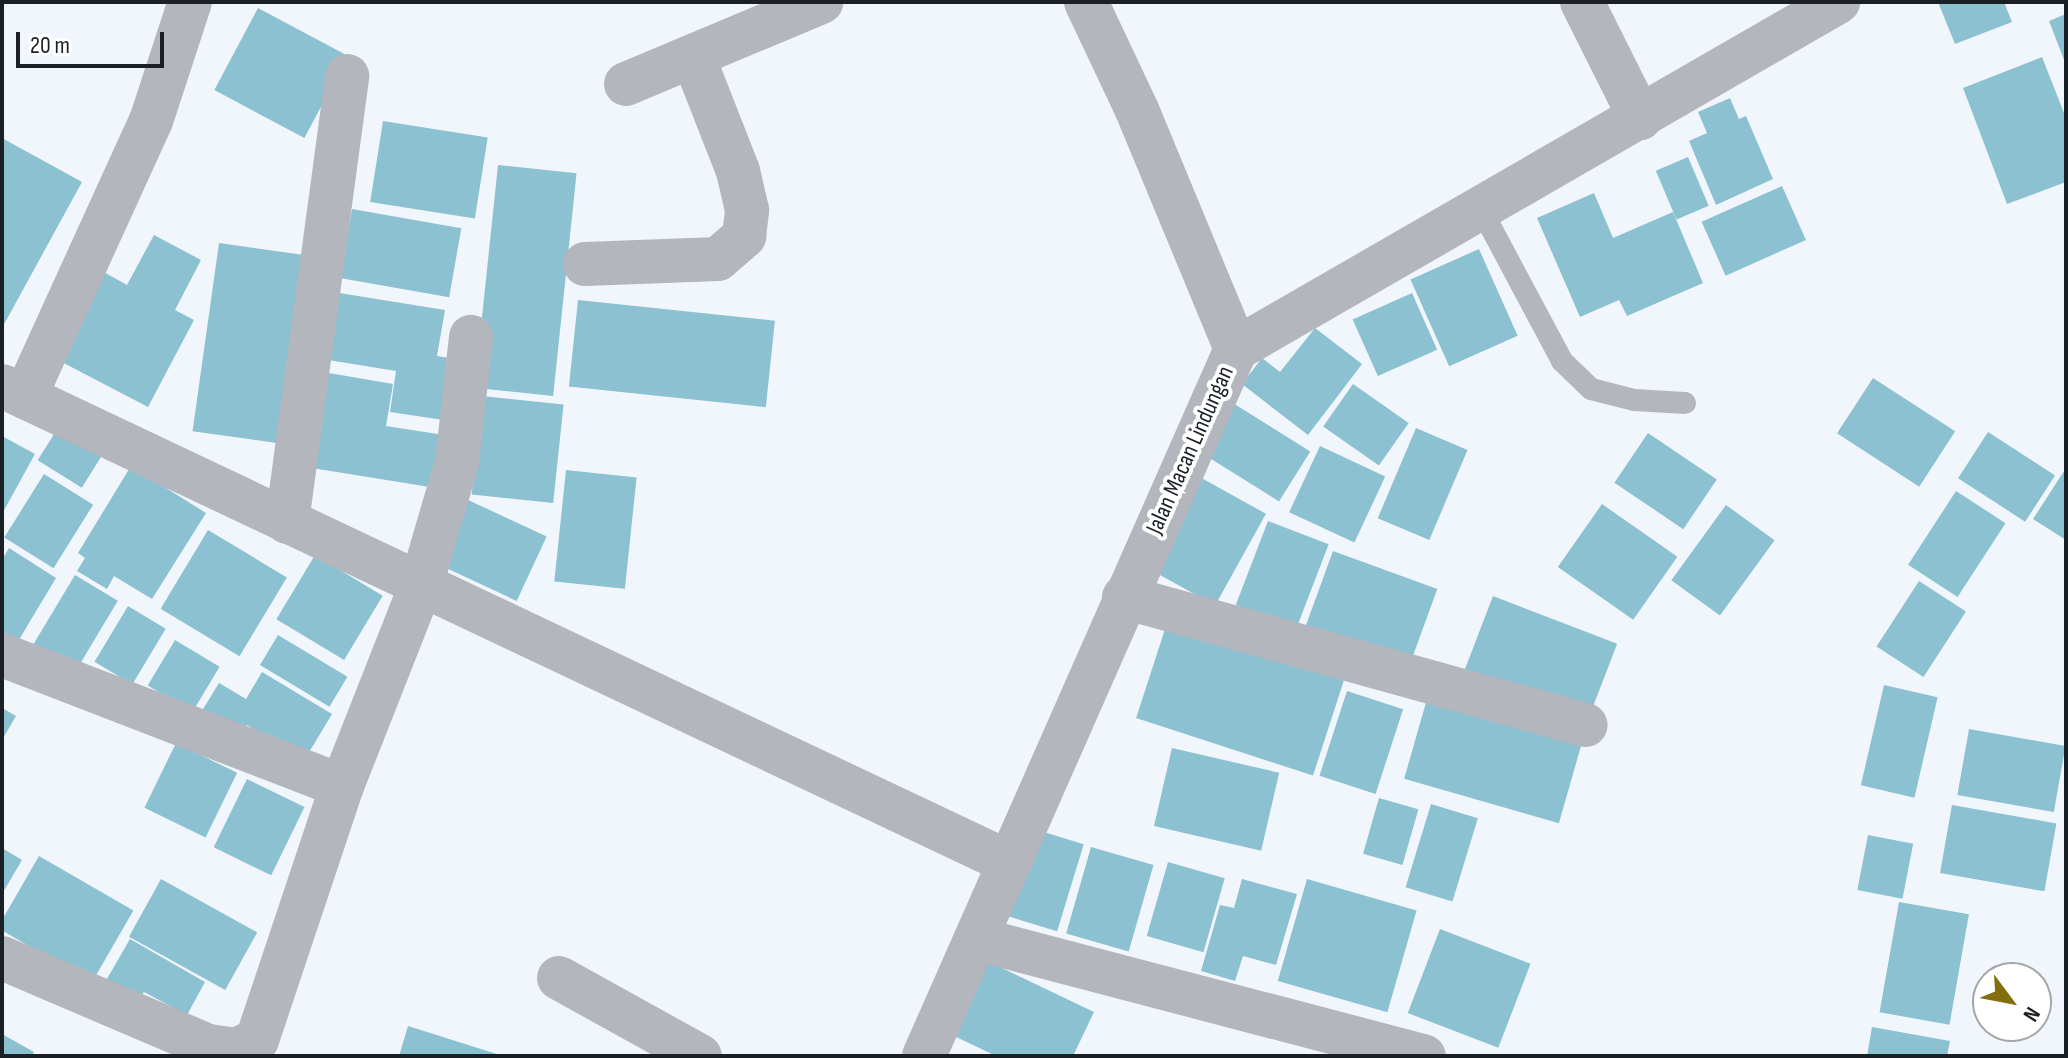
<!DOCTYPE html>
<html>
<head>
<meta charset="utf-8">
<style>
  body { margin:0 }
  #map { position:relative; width:2068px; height:1058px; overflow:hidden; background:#f1f6fc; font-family:"Sofia Sans Condensed",sans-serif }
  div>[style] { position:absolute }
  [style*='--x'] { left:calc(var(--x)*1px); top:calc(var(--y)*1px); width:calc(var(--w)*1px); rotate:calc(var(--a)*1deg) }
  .building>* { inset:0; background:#8bc1d0; transform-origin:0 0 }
  .service>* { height:22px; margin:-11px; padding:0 11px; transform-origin:11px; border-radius:11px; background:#b4b6bd }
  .minor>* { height:44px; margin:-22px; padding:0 22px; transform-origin:22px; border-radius:22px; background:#b4b6bd }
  span { translate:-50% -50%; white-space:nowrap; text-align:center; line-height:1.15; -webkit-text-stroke:8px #fff; paint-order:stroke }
  .street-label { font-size:24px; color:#1b2025 }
  .frame { position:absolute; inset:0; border:4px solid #1b2025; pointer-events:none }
  .north { position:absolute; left:1972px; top:962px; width:80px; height:80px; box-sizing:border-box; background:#fff; border:2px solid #a4a6a8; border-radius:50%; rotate:122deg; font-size:22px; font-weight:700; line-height:32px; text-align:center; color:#1b2025 }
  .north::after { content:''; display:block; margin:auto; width:28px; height:36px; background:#826e0c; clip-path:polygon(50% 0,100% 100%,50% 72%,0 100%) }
  .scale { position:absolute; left:16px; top:32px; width:148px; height:36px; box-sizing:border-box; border:4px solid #1b2025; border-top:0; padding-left:10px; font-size:24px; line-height:28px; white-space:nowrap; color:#1b2025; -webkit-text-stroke:6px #fff; paint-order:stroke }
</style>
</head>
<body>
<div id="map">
  <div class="building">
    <i style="clip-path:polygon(1938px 2px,2004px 2px,2012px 22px,1955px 44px)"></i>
    <i style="left:258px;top:8px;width:102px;height:93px;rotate:28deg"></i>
    <i style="clip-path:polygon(2066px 14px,2066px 65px,2049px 21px)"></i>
    <i style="clip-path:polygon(2042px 57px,2066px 118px,2066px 182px,2007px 204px,1963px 88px)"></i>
    <i style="clip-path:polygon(1730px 98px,1739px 119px,1746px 116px,1773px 179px,1716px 205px,1689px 141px,1707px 133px,1698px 112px)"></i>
    <i style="left:383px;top:121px;width:106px;height:82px;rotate:9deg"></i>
    <i style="clip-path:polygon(2px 138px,82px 182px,2px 328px)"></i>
    <i style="left:1688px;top:157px;width:53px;height:35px;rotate:67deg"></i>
    <i style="left:498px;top:165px;width:79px;height:224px;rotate:6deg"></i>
    <i style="left:1782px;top:186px;width:59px;height:88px;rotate:66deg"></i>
    <i style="clip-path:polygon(1594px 193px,1613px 238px,1673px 212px,1703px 283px,1627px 316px,1619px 300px,1580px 317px,1537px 218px)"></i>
    <i style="left:352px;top:209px;width:111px;height:70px;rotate:10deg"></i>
    <i style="clip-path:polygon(154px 235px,201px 260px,175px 310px,194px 320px,148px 407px,56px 359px,102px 271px,127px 285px)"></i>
    <i style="left:219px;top:243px;width:99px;height:190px;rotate:8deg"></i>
    <i style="left:1479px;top:249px;width:95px;height:75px;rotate:66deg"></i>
    <i style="clip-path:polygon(333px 292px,445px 310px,437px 356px,461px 360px,450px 421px,390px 412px,396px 371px,322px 359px)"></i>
    <i style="left:1412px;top:293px;width:62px;height:65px;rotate:66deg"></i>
    <i style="left:578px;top:300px;width:198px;height:87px;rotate:6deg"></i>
    <i style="clip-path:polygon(1315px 328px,1362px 364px,1308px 435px,1242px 384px,1262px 358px,1280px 372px)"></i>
    <i style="clip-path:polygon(329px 373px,393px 384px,386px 426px,444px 435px,436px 488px,312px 468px)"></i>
    <i style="left:1873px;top:378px;width:98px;height:66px;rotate:33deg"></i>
    <i style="left:1353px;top:384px;width:68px;height:52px;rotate:35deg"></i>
    <i style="left:482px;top:396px;width:82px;height:99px;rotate:6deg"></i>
    <i style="left:1228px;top:400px;width:97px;height:59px;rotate:32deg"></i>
    <i style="left:61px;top:423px;width:52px;height:44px;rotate:32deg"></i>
    <i style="left:1416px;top:428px;width:56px;height:98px;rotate:23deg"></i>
    <i style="left:1988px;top:432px;width:80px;height:55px;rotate:33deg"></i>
    <i style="left:1648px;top:433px;width:83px;height:60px;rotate:34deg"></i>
    <i style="clip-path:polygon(2px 436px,35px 454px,2px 514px)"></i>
    <i style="left:1320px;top:446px;width:72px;height:73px;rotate:25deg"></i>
    <i style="clip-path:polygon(131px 466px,206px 513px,152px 599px,114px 576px,107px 589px,77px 571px,85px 558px,78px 553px)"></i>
    <i style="clip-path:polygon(2066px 468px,2066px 540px,2033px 519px)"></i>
    <i style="left:566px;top:470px;width:71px;height:112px;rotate:6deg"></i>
    <i style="left:44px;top:474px;width:58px;height:75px;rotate:32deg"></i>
    <i style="left:1196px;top:475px;width:80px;height:105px;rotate:29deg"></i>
    <i style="left:1956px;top:491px;width:59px;height:88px;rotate:33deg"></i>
    <i style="left:466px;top:499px;width:89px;height:71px;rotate:25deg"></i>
    <i style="left:1602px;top:504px;width:92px;height:77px;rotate:35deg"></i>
    <i style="left:1726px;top:505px;width:60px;height:93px;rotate:36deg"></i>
    <i style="left:1268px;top:521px;width:65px;height:90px;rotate:21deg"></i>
    <i style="left:208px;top:530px;width:92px;height:92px;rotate:31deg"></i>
    <i style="clip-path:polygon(9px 548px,56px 578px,14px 648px,2px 640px,2px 560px)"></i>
    <i style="left:1333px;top:551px;width:111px;height:85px;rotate:20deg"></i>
    <i style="left:315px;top:555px;width:79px;height:75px;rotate:31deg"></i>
    <i style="left:75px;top:575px;width:50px;height:88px;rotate:31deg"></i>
    <i style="left:1919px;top:581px;width:56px;height:78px;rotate:33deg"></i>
    <i style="left:1493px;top:596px;width:133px;height:80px;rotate:21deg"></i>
    <i style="left:128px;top:606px;width:44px;height:65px;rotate:31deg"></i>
    <i style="left:1167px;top:623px;width:186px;height:100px;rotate:18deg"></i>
    <i style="left:278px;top:635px;width:81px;height:35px;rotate:31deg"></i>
    <i style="left:175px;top:640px;width:52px;height:53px;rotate:31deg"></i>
    <i style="clip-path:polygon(262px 672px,332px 714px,305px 759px,247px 725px,237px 743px,197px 719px,219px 683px,246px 699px)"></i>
    <i style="left:1884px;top:685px;width:55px;height:103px;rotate:13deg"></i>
    <i style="left:1347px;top:691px;width:59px;height:89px;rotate:18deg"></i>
    <i style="left:1427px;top:699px;width:161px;height:83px;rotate:16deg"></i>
    <i style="clip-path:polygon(2px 708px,16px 716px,2px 740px)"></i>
    <i style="left:1969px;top:729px;width:98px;height:67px;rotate:10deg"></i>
    <i style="left:176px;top:743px;width:68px;height:72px;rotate:26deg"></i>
    <i style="left:1172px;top:748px;width:110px;height:80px;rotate:13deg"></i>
    <i style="left:247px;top:779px;width:64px;height:76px;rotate:26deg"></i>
    <i style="left:1379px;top:798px;width:41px;height:58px;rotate:16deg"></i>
    <i style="left:1431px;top:804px;width:49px;height:87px;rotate:17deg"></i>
    <i style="left:1952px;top:805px;width:106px;height:69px;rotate:10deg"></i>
    <i style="left:1034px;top:829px;width:52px;height:91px;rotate:17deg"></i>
    <i style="left:1868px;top:835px;width:46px;height:56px;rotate:11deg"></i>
    <i style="left:1091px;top:847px;width:65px;height:90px;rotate:16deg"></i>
    <i style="clip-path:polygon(2px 848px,22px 860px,2px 894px)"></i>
    <i style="left:39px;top:856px;width:109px;height:83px;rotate:30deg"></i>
    <i style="left:1168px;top:862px;width:59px;height:77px;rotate:16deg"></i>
    <i style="left:161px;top:879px;width:110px;height:66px;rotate:29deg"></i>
    <i style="clip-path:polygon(1242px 879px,1297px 894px,1276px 965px,1243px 956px,1235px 981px,1201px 971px,1220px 905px,1234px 908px)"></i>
    <i style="left:1307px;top:879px;width:114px;height:106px;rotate:16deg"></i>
    <i style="left:1899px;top:902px;width:71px;height:112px;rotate:10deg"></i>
    <i style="left:1440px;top:929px;width:97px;height:90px;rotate:21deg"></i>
    <i style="clip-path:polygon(130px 939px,205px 982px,187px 1015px,144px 992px,137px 1003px,104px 984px)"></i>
    <i style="clip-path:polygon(985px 960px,1094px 1012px,1073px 1056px,996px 1056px,950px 1034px)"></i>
    <i style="clip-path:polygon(408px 1026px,500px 1055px,500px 1056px,399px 1056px)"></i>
    <i style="clip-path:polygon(1872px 1027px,1950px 1041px,1947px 1056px,1867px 1056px)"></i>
    <i style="clip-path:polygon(2px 1034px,34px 1052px,32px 1056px,2px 1056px)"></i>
  </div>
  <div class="service">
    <i style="--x:1481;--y:209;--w:172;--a:61.9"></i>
    <i style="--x:1562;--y:361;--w:40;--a:44"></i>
    <i style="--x:1591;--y:389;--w:44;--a:14.3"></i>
    <i style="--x:1634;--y:400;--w:51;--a:3.4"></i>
  </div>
  <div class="minor">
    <i style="--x:1086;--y:2;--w:119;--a:64.7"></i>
    <i style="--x:1137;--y:110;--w:259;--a:67.5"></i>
    <i style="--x:1582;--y:2;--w:130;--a:63.4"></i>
    <i style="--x:626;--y:84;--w:212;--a:-22.8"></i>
    <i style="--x:585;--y:264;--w:133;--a:-2.2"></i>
    <i style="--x:718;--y:259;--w:35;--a:-41"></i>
    <i style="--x:744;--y:236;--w:26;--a:-83"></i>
    <i style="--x:747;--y:210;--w:40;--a:-103"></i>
    <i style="--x:738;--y:171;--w:123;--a:-111.4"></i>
    <i style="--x:2;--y:386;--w:1111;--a:25.32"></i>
    <i style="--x:25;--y:397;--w:303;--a:-65.5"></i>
    <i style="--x:151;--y:121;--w:125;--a:-71.9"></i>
    <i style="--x:287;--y:522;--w:450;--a:-82.3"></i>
    <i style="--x:1124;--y:597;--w:479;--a:15.5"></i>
    <i style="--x:2;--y:655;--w:364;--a:21.1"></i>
    <i style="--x:977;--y:939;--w:462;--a:14.7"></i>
    <i style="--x:2;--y:958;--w:224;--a:23.1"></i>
    <i style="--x:208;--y:1046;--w:28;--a:8"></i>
    <i style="--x:236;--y:1050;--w:23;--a:-25"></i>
    <i style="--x:257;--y:1040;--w:268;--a:-71.5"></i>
    <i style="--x:342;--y:786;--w:216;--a:-68.5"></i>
    <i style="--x:421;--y:585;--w:128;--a:-73.7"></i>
    <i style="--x:457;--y:462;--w:126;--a:-83.6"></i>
    <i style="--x:559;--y:978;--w:161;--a:29"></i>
    <i style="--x:924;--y:1056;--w:773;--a:-66.19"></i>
    <i style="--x:1236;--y:349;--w:695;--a:-29.96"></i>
  </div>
  <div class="street-label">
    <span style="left:1190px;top:450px;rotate:-66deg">Jalan Macan Lindungan</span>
  </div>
  <div class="frame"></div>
  <div class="north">N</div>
  <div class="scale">20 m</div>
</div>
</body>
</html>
